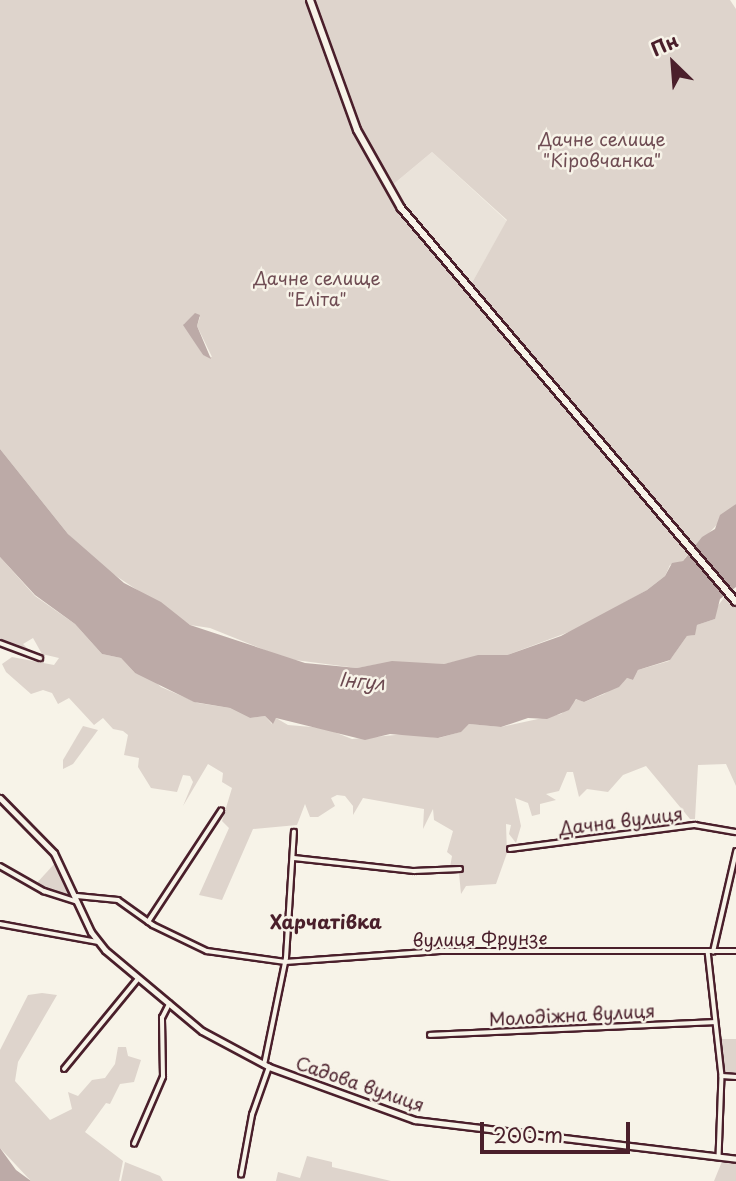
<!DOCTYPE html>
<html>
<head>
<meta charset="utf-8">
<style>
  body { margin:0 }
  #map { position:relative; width:736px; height:1181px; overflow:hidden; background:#f7f3e8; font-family:"Playpen Sans",sans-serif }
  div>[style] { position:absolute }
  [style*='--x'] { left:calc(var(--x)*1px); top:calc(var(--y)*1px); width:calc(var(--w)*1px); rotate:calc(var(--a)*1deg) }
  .built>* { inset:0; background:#eae3da }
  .green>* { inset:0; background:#ded4cc }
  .water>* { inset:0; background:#bcaaa7 }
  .roads { filter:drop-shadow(2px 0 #4a1f2b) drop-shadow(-2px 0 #4a1f2b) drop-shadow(0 2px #4a1f2b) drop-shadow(0 -2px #4a1f2b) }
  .minor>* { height:3.5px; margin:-1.75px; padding:0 1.75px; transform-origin:1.75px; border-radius:1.75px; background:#f7f3e8 }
  .tertiary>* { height:5px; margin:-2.5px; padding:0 2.5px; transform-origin:2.5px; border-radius:2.5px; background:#f7f3e8 }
  .trunk>* { height:6px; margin:-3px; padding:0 3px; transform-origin:3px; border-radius:3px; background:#f7f3e8 }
  span { translate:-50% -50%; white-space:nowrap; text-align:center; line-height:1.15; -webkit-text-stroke:5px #f7f3e8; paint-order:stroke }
  .park-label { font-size:18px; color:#6f4c53 }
  .street-label { font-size:18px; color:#4a1f2b }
  .water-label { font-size:19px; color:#6c4950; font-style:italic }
  .neighbourhood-label { font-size:19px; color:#4a1f2b; font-weight:700 }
  .north { position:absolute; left:638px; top:28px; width:70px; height:70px; -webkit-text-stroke:5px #f7f3e8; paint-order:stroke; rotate:335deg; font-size:19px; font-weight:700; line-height:28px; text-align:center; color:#4a1f2b }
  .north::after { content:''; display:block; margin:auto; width:24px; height:32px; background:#4a1f2b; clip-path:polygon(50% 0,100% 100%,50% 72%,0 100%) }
  .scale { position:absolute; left:480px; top:1122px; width:150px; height:32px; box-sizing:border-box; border:4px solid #4a1f2b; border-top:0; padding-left:9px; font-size:21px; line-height:24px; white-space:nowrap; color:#4a1f2b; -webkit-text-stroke:5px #f7f3e8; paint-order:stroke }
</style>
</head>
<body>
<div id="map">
  <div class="built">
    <i style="clip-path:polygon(432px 152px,507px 221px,469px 288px,390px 187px)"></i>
  </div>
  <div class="green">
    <i style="clip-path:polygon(evenodd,0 0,307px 0,354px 131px,391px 197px,434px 254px,689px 552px,683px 561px,670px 565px,665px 576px,647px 590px,577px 629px,507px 655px,479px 656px,444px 664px,385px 663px,357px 668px,287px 659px,210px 628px,190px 625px,101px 566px,68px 534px,0 449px,0 0,193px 316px,200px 317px,197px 326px,212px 357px,203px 355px,184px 324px,193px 316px)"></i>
    <i style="clip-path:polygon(313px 0,730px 0,736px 9px,736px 504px,699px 544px,695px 547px,469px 288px,507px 220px,432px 152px,390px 187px,359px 130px)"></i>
    <i style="clip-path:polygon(0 557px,35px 596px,75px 624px,102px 654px,121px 658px,135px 673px,150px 677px,161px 687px,198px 703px,230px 708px,250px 718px,265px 716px,272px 724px,276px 718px,288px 725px,324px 728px,352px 739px,406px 734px,439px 738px,460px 732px,469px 724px,501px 727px,561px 714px,577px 699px,584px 702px,604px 694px,627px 678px,633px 680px,638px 670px,669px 661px,687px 636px,694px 635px,697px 625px,715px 619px,714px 611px,726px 595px,736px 608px,736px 786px,726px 764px,698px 765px,695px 819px,690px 819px,646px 766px,623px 775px,608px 792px,587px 789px,579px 797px,573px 772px,567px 772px,559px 791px,546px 794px,556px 800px,540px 804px,540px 814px,532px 816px,528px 803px,515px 798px,521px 826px,516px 843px,509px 834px,511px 825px,506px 824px,507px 853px,496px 884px,466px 886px,461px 894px,459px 873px,449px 873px,452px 856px,447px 852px,453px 831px,434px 820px,433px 809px,423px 829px,424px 809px,363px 798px,353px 815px,353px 806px,345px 796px,337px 795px,331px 798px,335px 806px,318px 817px,310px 817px,305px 804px,297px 825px,253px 829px,222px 900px,199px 895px,229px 828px,222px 821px,232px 788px,222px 782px,223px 773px,208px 764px,183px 806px,193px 782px,190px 776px,183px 775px,177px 792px,151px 788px,138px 767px,139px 758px,124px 755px,128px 735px,123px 731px,113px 729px,103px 718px,94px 725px,69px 698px,58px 704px,52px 693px,43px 690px,31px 694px,6px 672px,2px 664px,12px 657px,54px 665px,59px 658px,42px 654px,33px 638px,23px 644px,32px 653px,27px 656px,0 640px)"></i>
    <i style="clip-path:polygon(83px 726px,98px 730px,73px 764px,63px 769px,63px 760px)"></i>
    <i style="clip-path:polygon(56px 862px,71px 893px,70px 896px,35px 885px)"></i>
    <i style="clip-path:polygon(42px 993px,57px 995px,18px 1062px,15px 1081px,50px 1120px,72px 1109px,68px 1092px,78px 1096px,92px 1080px,105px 1078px,115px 1064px,118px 1047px,126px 1047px,128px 1056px,141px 1060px,134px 1082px,120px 1084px,110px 1104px,106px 1103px,85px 1132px,123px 1161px,119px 1181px,31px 1181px,0 1148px,0 1050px,28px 995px)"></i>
    <i style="clip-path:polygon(718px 1039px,736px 1039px,736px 1076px,723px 1075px)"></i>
    <i style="clip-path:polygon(307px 1156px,332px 1162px,332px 1167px,391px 1181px,276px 1181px,278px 1172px,300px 1178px)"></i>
    <i style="clip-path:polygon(723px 1159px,736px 1161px,736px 1181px,714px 1181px)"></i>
    <i style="clip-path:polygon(125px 1162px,160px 1176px,163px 1181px,121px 1181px)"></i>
  </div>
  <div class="water">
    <i style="clip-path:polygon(195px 313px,200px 315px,197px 326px,211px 359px,203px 355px,183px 325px)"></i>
    <i style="clip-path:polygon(0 449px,68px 534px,124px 583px,161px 602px,190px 625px,305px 663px,357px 668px,392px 661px,444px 664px,478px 655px,507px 655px,561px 636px,647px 590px,665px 576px,672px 563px,683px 561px,702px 537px,715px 529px,720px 515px,736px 504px,736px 587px,720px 599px,715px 619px,697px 625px,695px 635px,687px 636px,670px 660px,638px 670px,633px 680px,627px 678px,619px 687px,584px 702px,576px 699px,569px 710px,547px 719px,528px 718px,501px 727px,469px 724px,461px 732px,438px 738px,390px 734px,365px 740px,276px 718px,273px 724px,265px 716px,250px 718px,230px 708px,194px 702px,135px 673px,121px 658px,102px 654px,75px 624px,35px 595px,0 557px)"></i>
    <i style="clip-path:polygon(0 1148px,16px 1170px,31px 1181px,0 1181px)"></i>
  </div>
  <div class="roads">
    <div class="minor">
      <i style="--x:0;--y:643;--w:43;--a:20.6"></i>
      <i style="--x:510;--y:849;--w:187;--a:-7.4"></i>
      <i style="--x:695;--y:825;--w:42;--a:9.7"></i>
      <i style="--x:294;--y:858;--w:121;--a:6.2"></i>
      <i style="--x:414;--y:871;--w:46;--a:-2.5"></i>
      <i style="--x:0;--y:866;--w:51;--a:29.6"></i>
      <i style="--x:44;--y:891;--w:35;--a:18"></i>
      <i style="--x:77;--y:896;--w:41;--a:5.6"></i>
      <i style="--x:118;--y:900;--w:43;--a:35.5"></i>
      <i style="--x:153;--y:925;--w:60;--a:25.7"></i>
      <i style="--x:207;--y:951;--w:79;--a:8"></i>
      <i style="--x:285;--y:962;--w:155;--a:-4.1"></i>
      <i style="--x:440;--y:951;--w:296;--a:0"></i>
      <i style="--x:148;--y:922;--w:133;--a:-56.7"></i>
      <i style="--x:0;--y:924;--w:100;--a:10.4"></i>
      <i style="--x:708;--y:951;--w:126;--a:83.6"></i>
      <i style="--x:722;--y:1076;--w:81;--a:92.1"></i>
      <i style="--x:713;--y:952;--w:103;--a:-77"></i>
      <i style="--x:430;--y:1035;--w:285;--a:-2.6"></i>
      <i style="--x:264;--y:1065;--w:109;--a:-78.4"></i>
      <i style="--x:286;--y:958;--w:126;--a:-86.4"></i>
      <i style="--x:64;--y:1069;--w:117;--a:-50.6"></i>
      <i style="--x:722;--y:1076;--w:14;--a:4"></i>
      <i style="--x:134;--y:1144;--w:73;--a:-66.6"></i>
      <i style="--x:163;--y:1077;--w:59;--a:-91"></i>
      <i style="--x:162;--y:1018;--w:16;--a:-63"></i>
      <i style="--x:241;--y:1175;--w:61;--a:-79.6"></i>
      <i style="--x:252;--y:1115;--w:51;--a:-70.5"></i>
    </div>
    <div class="tertiary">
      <i style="--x:0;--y:798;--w:77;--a:45.5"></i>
      <i style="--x:54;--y:853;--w:87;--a:64.9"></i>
      <i style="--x:91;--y:932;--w:23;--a:52"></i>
      <i style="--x:105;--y:950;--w:126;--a:39.9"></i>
      <i style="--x:202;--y:1031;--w:76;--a:28.2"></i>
      <i style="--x:269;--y:1067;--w:155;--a:20"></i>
      <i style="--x:415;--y:1120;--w:323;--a:6.9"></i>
    </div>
    <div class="trunk">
      <i style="--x:310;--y:0;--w:138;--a:70.1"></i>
      <i style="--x:357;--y:130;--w:90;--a:60.6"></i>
      <i style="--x:401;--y:208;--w:517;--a:49.63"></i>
    </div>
  </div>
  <div class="park-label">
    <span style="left:602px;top:150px">Дачне селище<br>"Кіровчанка"</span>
    <span style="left:317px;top:289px">Дачне селище<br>"Еліта"</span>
  </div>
  <div class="street-label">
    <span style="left:621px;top:821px;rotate:-7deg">Дачна вулиця</span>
    <span style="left:480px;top:939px;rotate:-1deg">вулиця Фрунзе</span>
    <span style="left:572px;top:1015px;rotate:-3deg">Молодіжна вулиця</span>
    <span style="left:360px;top:1084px;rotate:19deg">Садова вулиця</span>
  </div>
  <div class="water-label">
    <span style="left:362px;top:681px;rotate:5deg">Інгул</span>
  </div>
  <div class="neighbourhood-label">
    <span style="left:326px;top:922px">Харчатівка</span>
  </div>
  <div class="north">Пн</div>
  <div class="scale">200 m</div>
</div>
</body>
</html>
